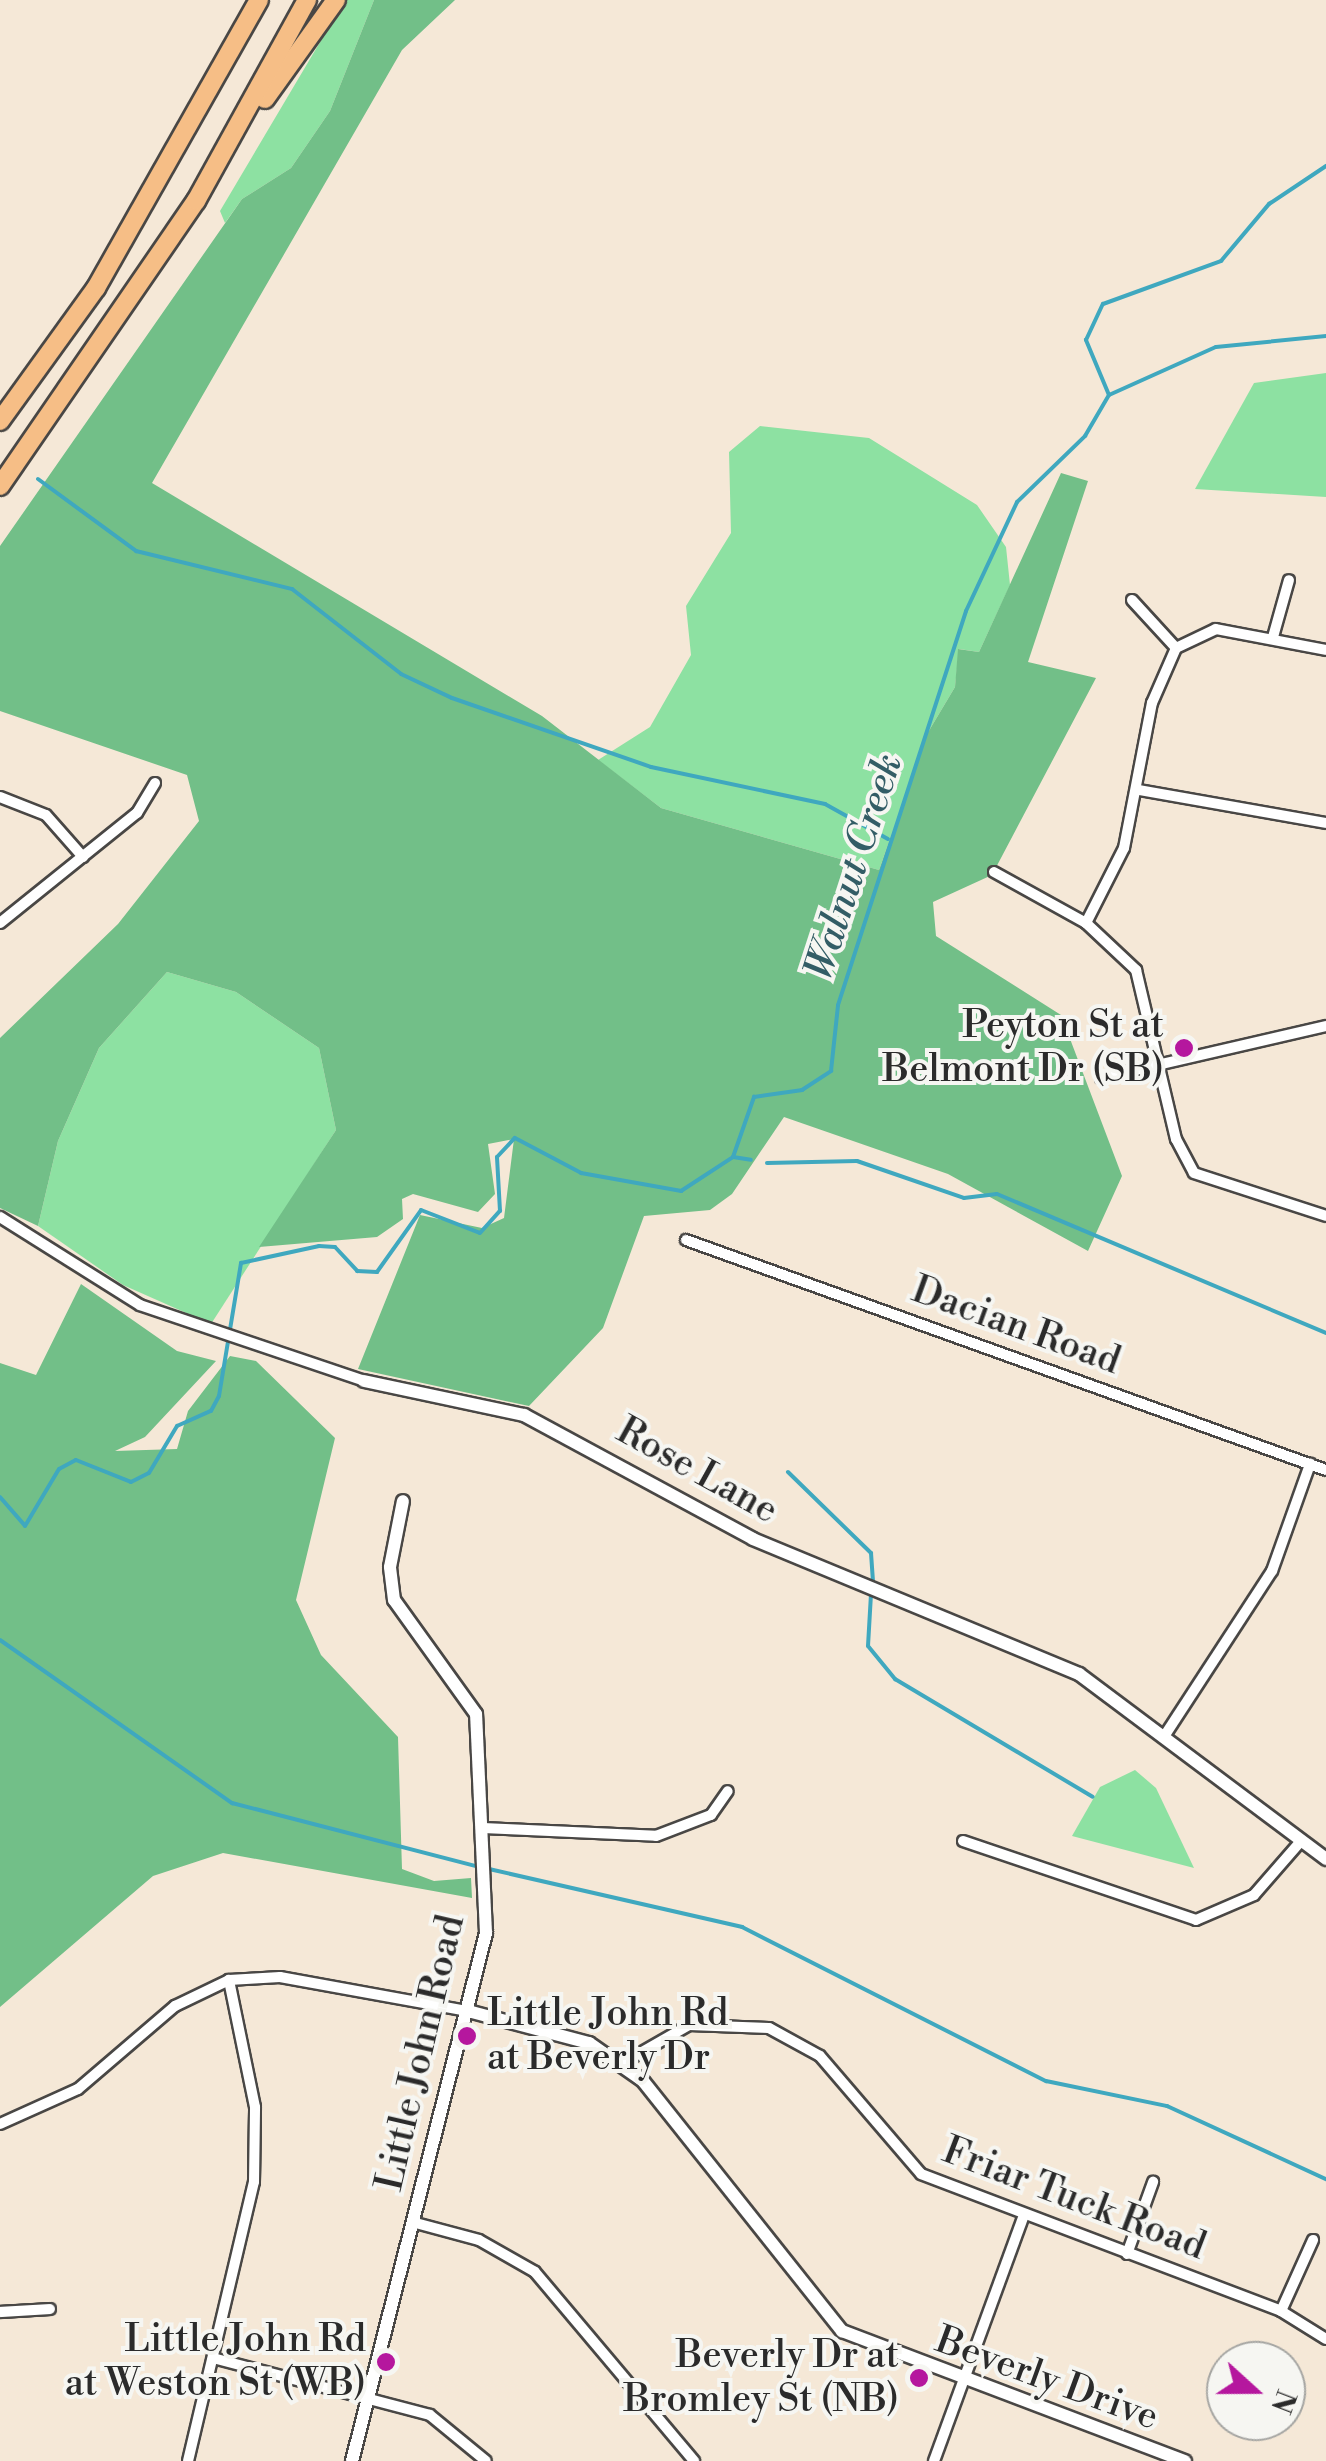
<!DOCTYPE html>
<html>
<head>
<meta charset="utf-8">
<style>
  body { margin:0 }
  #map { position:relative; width:1326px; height:2461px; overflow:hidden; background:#f5e8d7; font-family:"Libre Bodoni",serif }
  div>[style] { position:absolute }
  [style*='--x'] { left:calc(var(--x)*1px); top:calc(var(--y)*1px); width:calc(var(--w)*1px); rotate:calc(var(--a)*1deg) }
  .green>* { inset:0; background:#8de1a2 }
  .forest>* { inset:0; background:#72bf88 }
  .stream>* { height:4px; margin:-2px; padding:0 2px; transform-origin:2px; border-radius:2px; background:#3fa8bf }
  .roads { filter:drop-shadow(2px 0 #494745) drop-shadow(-2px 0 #494745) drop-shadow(0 2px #494745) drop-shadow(0 -2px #494745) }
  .minor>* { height:10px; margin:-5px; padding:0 5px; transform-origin:5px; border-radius:5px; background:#fff }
  .tertiary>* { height:12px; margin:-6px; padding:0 6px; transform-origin:6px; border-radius:6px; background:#fff }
  .motorway>* { height:18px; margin:-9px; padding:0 9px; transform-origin:9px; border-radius:9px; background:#f6be86 }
  .dots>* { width:28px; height:28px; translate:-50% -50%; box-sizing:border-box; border:5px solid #f6f6f2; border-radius:50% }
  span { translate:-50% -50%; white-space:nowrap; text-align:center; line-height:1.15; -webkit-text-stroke:8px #f6f6f2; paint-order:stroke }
  .poi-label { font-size:38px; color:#2b2b2b }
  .right { translate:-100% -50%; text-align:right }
  .left { translate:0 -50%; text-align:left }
  .street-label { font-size:38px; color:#2b2b2b }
  .water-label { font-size:40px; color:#335d66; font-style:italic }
  .north { position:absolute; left:1206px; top:2341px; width:100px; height:100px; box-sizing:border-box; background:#f6f6f2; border:2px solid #a5a5a2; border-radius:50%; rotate:111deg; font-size:28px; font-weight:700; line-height:40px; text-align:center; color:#2b2b2b }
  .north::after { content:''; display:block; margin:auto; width:35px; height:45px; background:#b5179e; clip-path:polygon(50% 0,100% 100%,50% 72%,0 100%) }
</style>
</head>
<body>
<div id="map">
  <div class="green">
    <i style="clip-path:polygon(345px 0,374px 0,330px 111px,291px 168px,242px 199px,225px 223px,220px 211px)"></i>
    <i style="clip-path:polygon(1326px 373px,1326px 497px,1195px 489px,1254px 383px)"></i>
    <i style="clip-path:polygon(760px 426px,869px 438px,977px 505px,1006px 547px,1010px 585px,979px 652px,959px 649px,955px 687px,927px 734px,879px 870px,661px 808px,598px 760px,650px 727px,691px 655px,686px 606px,731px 533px,729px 452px)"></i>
    <i style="clip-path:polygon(167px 972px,236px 992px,319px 1048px,336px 1130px,211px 1324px,123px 1285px,38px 1226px,58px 1141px,99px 1048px)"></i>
    <i style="clip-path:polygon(1135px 1770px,1156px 1788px,1194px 1868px,1072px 1836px,1100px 1787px)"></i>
  </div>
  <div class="forest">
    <i style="clip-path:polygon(374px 0,455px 0,402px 50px,152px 483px,542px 716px,661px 808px,879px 870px,927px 734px,955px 687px,958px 649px,979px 652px,1061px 473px,1088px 481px,1028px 662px,1096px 678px,992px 875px,933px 902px,936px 936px,1061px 1015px,1122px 1176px,1088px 1251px,948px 1174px,784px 1117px,732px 1194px,710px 1210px,644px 1216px,603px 1328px,529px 1406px,358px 1369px,420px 1215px,482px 1228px,504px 1218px,514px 1139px,488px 1144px,495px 1194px,478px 1212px,413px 1194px,402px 1199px,403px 1219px,377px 1237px,259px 1247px,336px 1130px,319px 1048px,236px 992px,167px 972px,99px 1048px,58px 1141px,38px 1226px,0 1208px,0 1038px,118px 924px,199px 821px,187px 775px,0 711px,0 546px,242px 199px,291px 168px,330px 111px)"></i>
    <i style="clip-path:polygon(81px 1284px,177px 1351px,216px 1361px,145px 1437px,115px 1451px,177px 1449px,188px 1411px,230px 1356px,256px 1361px,335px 1438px,296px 1600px,321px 1655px,398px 1737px,402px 1869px,434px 1881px,471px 1878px,472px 1898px,223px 1853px,153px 1876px,0 2007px,0 1363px,36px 1375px)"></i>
  </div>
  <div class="stream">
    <i style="--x:1109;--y:395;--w:60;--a:-112.7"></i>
    <i style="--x:1086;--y:340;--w:40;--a:-65"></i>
    <i style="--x:1103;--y:304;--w:126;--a:-20"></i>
    <i style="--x:1221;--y:261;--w:75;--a:-49.9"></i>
    <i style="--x:1269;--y:204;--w:69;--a:-33.7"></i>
    <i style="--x:1109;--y:395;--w:117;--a:-24.2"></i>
    <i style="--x:1216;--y:347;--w:111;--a:-5.7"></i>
    <i style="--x:38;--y:479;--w:122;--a:36.3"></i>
    <i style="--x:136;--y:551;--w:161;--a:13.7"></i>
    <i style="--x:292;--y:589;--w:138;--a:37.9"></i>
    <i style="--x:401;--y:674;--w:56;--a:25.2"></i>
    <i style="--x:452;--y:698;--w:211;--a:19.1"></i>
    <i style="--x:651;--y:767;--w:178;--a:12"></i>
    <i style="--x:825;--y:804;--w:72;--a:29.1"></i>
    <i style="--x:733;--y:1157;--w:18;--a:9"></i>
    <i style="--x:767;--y:1163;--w:90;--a:-1.3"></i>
    <i style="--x:857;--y:1161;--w:113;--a:19.1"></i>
    <i style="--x:964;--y:1198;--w:33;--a:-7"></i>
    <i style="--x:997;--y:1194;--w:357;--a:22.9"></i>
    <i style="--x:788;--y:1472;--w:116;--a:44.3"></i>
    <i style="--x:871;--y:1553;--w:32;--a:86"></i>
    <i style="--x:0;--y:1497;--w:38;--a:49"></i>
    <i style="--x:25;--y:1526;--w:66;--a:-59.2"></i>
    <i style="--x:59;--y:1469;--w:19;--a:-28"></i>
    <i style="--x:76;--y:1460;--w:59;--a:21.8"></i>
    <i style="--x:131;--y:1482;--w:20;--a:-27"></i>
    <i style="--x:149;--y:1473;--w:55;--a:-59.2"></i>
    <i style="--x:177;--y:1426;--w:37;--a:-24"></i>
    <i style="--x:211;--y:1411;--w:17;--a:-62"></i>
    <i style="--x:219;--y:1396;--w:135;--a:-80.6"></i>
    <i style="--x:241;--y:1263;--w:80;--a:-12.3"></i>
    <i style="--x:319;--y:1246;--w:16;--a:4"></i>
    <i style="--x:335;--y:1247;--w:33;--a:47"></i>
    <i style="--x:357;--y:1271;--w:20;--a:3"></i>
    <i style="--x:377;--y:1272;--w:76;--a:-54.6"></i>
    <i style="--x:421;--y:1210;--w:63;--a:21.3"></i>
    <i style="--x:480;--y:1233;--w:30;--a:-48"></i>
    <i style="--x:500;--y:1211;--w:54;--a:-93.2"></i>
    <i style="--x:497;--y:1157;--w:26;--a:-47"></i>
    <i style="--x:515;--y:1138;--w:75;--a:27.9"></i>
    <i style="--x:581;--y:1173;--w:102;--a:10.2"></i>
    <i style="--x:681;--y:1191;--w:62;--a:-33.2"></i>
    <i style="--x:733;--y:1157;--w:64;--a:-70.7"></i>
    <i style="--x:754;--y:1097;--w:49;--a:-8.3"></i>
    <i style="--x:802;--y:1090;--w:35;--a:-33"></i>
    <i style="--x:831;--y:1071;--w:66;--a:-83.9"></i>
    <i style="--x:838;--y:1005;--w:414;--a:-72"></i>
    <i style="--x:966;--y:611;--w:120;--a:-64.9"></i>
    <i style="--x:1017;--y:502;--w:95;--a:-44.1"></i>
    <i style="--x:1085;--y:436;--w:48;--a:-59.7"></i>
    <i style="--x:871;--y:1594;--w:52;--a:93.3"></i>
    <i style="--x:868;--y:1646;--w:43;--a:50.7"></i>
    <i style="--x:895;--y:1679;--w:230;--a:30.8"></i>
    <i style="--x:0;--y:1640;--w:284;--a:35.1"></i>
    <i style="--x:232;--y:1803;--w:255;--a:14.5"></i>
    <i style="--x:489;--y:1869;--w:260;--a:12.9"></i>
    <i style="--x:742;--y:1927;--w:341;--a:26.9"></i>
    <i style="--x:1046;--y:2081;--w:124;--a:11.7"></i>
    <i style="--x:1167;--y:2106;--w:175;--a:24.7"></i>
  </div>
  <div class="roads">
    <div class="minor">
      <i style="--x:1132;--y:600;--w:65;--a:47.5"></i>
      <i style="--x:1273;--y:637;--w:59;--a:-74.3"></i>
      <i style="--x:1139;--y:790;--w:190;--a:10"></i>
      <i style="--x:0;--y:797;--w:49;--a:21.4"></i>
      <i style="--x:46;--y:815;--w:56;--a:48.6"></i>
      <i style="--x:994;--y:872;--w:105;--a:29"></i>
      <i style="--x:1086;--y:923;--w:69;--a:43.2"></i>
      <i style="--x:1136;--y:970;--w:174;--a:76.7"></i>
      <i style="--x:1176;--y:1139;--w:38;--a:62"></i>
      <i style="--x:1194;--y:1173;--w:139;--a:18"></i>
      <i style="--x:0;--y:923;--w:176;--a:-38.8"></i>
      <i style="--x:137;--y:813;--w:35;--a:-59"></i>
      <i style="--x:1086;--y:923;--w:84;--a:-63.1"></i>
      <i style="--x:1124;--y:848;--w:148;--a:-79.1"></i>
      <i style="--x:1152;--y:703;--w:60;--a:-66.4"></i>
      <i style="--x:1176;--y:648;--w:44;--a:-25.4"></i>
      <i style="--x:1216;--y:629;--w:112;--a:10.8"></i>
      <i style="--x:1101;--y:1078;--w:231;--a:-13"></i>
      <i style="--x:0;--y:1217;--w:165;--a:32.2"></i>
      <i style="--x:140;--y:1305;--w:237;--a:18.7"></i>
      <i style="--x:686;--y:1240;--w:680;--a:19.77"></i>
      <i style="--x:1165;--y:1735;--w:196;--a:-56.9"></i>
      <i style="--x:1272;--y:1571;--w:114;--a:-70.4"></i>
      <i style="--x:483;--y:1828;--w:173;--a:2.6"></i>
      <i style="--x:656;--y:1836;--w:59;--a:-20.9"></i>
      <i style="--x:711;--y:1815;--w:29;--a:-55"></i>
      <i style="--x:963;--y:1841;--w:246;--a:18.7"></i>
      <i style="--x:1196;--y:1920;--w:63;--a:-23.3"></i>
      <i style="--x:1254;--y:1895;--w:70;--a:-49"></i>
      <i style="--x:621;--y:2064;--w:78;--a:-29.8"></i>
      <i style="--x:689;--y:2025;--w:80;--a:2.1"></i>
      <i style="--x:769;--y:2028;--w:58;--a:28.8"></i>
      <i style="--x:820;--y:2056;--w:155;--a:49.4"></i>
      <i style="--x:921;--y:2174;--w:385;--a:20.8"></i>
      <i style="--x:1281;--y:2311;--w:53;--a:31.9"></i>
      <i style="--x:0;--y:2124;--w:85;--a:-24.2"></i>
      <i style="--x:78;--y:2089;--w:128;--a:-40.6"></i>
      <i style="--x:175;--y:2006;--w:60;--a:-25.7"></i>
      <i style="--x:229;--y:1980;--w:51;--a:-3.4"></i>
      <i style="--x:280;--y:1977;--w:191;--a:10.3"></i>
      <i style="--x:412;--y:2222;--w:69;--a:15"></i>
      <i style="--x:479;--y:2240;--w:64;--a:29.7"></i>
      <i style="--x:535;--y:2272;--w:247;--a:49.9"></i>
      <i style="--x:1127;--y:2254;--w:77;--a:-70.1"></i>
      <i style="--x:1281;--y:2311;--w:78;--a:-65.7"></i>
      <i style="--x:0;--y:2312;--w:50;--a:-3.4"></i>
      <i style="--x:213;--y:2358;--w:224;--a:14.7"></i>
      <i style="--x:430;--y:2415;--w:72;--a:39.4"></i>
      <i style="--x:188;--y:2461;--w:287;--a:-76.7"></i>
      <i style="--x:254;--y:2182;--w:75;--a:-89.2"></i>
      <i style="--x:255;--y:2107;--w:130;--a:-101.6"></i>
      <i style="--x:934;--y:2461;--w:259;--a:-69.9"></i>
    </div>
    <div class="tertiary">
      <i style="--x:364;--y:1381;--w:164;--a:12"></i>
      <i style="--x:524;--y:1415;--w:260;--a:28.4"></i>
      <i style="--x:753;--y:1539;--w:353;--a:22.5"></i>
      <i style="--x:1079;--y:1674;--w:309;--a:36.8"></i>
      <i style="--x:468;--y:2011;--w:125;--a:14.8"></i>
      <i style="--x:589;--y:2043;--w:66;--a:35.1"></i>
      <i style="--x:643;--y:2081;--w:320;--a:51.5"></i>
      <i style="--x:842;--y:2331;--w:367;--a:20.8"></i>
      <i style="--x:352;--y:2461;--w:545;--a:-75.76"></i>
      <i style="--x:486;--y:1933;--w:219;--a:-92.6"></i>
      <i style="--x:476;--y:1714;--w:140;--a:-125.7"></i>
      <i style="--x:394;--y:1600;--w:33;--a:-97"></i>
      <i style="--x:390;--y:1567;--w:67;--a:-78.9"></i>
    </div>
    <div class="motorway">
      <i style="--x:265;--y:99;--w:122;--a:-54.4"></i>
      <i style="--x:0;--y:421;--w:164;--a:-54.2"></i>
      <i style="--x:96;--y:288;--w:331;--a:-60.5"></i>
      <i style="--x:0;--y:486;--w:346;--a:-55.5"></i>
      <i style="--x:196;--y:201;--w:230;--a:-61.1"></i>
    </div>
  </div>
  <div class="dots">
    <i style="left:1184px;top:1048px;background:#b5179e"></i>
    <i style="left:467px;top:2036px;background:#b5179e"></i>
    <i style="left:386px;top:2362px;background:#b5179e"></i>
    <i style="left:919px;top:2378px;background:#b5179e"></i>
  </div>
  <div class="poi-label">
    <span class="right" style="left:1164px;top:1048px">Peyton St at<br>Belmont Dr (SB)</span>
    <span class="left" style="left:487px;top:2036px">Little John Rd<br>at Beverly Dr</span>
    <span class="right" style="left:366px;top:2362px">Little John Rd<br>at Weston St (WB)</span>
    <span class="right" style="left:899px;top:2378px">Beverly Dr at<br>Bromley St (NB)</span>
  </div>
  <div class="street-label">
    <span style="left:1016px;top:1326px;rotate:20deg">Dacian Road</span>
    <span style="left:697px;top:1471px;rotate:29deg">Rose Lane</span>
    <span style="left:421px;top:2053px;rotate:-77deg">Little John Road</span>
    <span style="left:1074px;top:2199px;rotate:21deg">Friar Tuck Road</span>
    <span style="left:1047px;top:2379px;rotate:20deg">Beverly Drive</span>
  </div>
  <div class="water-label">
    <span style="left:854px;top:867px;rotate:-72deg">Walnut Creek</span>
  </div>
  <div class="north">N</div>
</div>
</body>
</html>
